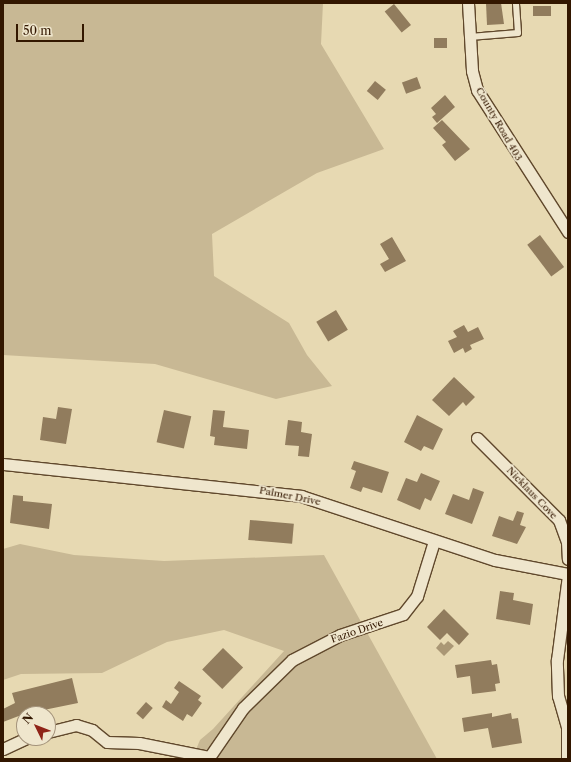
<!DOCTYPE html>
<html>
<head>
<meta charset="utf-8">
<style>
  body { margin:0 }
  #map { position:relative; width:571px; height:762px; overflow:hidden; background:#e7d9b2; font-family:"Libre Caslon Text",serif }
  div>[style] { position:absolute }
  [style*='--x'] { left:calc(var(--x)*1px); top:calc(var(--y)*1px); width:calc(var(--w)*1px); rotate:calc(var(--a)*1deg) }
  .green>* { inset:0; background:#c8b894 }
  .water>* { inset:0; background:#aa9775 }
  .building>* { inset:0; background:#917c5d; transform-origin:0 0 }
  .roads { filter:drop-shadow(1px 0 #60482c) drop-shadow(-1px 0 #60482c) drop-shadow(0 1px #60482c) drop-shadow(0 -1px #60482c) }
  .lane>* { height:5.5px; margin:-2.75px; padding:0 2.75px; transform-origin:2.75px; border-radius:2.75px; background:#efe6cd }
  .street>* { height:11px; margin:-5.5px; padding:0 5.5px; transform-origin:5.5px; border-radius:5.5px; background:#efe6cd }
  span { translate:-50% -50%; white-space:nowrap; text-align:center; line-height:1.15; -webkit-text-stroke:3.5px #efe6cd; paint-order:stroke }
  .street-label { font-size:10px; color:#331700 }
  .frame { position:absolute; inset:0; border:4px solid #331700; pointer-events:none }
  .north { position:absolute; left:16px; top:706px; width:40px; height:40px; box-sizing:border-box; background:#efe6cd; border:1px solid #a4937b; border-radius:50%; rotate:313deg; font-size:11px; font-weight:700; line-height:16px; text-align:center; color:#331700 }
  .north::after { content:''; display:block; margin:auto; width:14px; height:18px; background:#8f2418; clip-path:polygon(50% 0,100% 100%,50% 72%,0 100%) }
  .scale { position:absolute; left:16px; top:24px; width:68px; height:18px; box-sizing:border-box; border:2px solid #331700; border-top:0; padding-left:5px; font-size:12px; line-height:14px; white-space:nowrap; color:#331700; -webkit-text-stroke:3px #efe6cd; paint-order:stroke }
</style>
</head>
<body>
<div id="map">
  <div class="green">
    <i style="clip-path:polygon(3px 3px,323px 3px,321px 44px,384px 149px,317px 173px,212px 234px,214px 276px,289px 323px,307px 355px,332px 386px,276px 399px,155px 364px,3px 355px)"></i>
    <i style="clip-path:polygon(20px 544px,74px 555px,164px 561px,324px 555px,437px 759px,192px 759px,200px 740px,213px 729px,284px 651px,224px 630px,167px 642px,102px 673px,21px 674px,3px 680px,3px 549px)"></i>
  </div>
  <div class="water">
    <i style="clip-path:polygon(448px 641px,454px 646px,444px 656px,436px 648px,441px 642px,444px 645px)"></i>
  </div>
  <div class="building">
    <i style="clip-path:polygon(486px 3px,501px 3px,504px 24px,487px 25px)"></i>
    <i style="left:394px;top:4px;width:27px;height:12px;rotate:51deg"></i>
    <i style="left:551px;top:6px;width:10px;height:18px;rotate:90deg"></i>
    <i style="left:447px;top:38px;width:10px;height:13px;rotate:90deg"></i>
    <i style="left:417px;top:77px;width:12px;height:16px;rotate:70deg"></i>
    <i style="left:375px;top:81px;width:14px;height:13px;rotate:39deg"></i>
    <i style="clip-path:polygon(445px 95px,455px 107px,437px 123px,432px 117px,436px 114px,431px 108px)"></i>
    <i style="clip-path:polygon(442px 120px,470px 149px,455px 161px,442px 145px,446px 142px,433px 128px)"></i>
    <i style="left:540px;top:235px;width:40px;height:16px;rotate:53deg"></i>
    <i style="clip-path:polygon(392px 237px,406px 261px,385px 272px,380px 264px,389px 259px,380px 244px)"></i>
    <i style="left:336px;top:310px;width:23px;height:23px;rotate:59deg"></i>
    <i style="clip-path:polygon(464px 325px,468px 332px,478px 327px,484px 339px,470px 345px,472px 349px,465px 353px,463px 348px,454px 353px,448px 341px,457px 337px,453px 331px)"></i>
    <i style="clip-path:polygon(454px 377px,475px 397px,466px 406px,463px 402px,449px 416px,432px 400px)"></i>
    <i style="clip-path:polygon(58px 407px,72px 409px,66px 444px,40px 440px,43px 417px,56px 419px)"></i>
    <i style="left:164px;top:410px;width:28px;height:33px;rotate:13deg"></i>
    <i style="clip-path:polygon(213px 410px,225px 411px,223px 427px,249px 430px,247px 449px,214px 445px,215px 437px,210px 436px)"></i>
    <i style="clip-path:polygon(417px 415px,443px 429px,433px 450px,424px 446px,421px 451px,404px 442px)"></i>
    <i style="clip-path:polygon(288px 420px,302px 422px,301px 432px,312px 434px,309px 457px,298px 456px,299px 446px,285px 445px)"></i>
    <i style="clip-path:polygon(354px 461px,389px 472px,382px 493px,363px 487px,361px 492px,350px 488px,356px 471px,351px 469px)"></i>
    <i style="clip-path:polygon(421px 473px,440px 481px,431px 501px,425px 498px,420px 510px,397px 500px,406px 478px,417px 482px)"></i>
    <i style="clip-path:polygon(473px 488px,484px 492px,472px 524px,445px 514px,453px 494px,469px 500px)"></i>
    <i style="clip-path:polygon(13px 495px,23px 496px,23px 501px,52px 504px,49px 529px,10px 523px)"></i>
    <i style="clip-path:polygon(517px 511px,524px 513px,520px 525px,526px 527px,517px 544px,492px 536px,499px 516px,513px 521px)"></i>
    <i style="left:250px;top:520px;width:44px;height:20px;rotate:5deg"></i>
    <i style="clip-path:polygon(500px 591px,514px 593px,513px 600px,533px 604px,530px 625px,496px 619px)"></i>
    <i style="clip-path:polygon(444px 609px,469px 634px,459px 645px,447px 633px,440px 640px,427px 627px)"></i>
    <i style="left:223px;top:648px;width:28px;height:30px;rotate:44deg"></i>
    <i style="clip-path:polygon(491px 660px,492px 665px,497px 664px,500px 683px,495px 684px,496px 691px,472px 694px,470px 676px,457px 678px,455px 665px)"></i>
    <i style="clip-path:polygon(72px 678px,78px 703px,24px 714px,3px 722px,3px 709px,15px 703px,12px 693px)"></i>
    <i style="clip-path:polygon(179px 681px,201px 696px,198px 700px,202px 703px,192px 717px,187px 714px,183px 721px,162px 707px,166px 700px,171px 704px,179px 692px,174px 688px)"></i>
    <i style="left:146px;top:702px;width:9px;height:15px;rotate:41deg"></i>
    <i style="clip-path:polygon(492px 713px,492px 717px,511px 713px,512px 719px,518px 718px,522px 743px,492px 748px,488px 728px,464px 732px,462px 718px)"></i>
  </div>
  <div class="roads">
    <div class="lane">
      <i style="--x:470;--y:37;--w:48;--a:-4.8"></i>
      <i style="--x:518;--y:33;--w:30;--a:-94"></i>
    </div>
    <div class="street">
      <i style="--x:468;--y:3;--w:68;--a:86.6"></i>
      <i style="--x:472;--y:71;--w:20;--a:75"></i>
      <i style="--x:477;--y:90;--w:169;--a:57.3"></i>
      <i style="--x:477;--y:438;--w:116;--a:45"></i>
      <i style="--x:559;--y:520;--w:23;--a:70"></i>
      <i style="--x:567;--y:542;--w:17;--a:87"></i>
      <i style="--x:3;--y:464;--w:300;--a:6.1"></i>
      <i style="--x:301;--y:496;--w:204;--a:18.3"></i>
      <i style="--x:495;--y:560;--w:74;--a:10.9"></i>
      <i style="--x:48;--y:732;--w:29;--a:-14"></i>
      <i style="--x:76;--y:725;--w:17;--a:17"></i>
      <i style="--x:92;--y:730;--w:19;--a:39"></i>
      <i style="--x:107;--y:742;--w:32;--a:2"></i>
      <i style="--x:139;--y:743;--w:71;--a:11.3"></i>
      <i style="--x:3;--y:749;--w:26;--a:-25"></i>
      <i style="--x:208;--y:759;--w:62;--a:-55.5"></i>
      <i style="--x:243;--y:708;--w:69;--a:-44.4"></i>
      <i style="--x:292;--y:660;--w:54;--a:-27.5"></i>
      <i style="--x:340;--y:635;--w:66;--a:-18.4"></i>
      <i style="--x:403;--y:614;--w:23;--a:-52"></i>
      <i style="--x:417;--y:596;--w:58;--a:-72.8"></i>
      <i style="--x:567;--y:759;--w:32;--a:-90"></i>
      <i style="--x:567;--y:727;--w:32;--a:-106"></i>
      <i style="--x:558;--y:696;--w:36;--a:-92"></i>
      <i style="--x:557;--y:660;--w:86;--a:-82.6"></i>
    </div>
  </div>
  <div class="street-label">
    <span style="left:499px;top:124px;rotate:60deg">County Road 403</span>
    <span style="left:532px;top:493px;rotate:46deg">Nicklaus Cove</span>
    <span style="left:290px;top:496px;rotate:11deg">Palmer Drive</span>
    <span style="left:357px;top:631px;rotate:-19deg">Fazio Drive</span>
  </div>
  <div class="frame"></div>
  <div class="north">N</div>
  <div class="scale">50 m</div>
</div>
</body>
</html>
